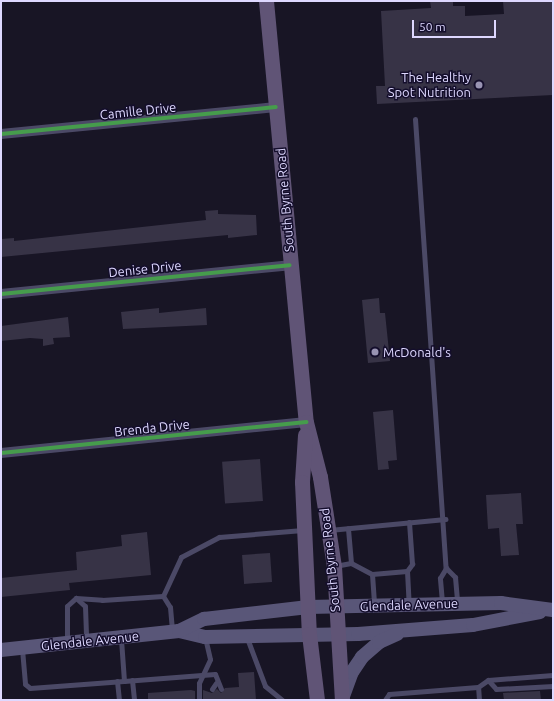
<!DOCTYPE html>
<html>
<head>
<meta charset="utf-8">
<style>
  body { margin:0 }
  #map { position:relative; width:554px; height:701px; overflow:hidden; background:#181525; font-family:Ubuntu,sans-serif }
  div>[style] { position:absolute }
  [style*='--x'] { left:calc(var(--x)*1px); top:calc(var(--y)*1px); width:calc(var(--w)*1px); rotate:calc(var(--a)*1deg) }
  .building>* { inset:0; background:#373346; transform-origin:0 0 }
  .service>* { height:5px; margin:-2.5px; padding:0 2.5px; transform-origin:2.5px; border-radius:2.5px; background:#4b4966 }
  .minor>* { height:10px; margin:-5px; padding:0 5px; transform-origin:5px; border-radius:5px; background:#4b4966 }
  .secondary>* { height:14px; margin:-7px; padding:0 7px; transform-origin:7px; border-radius:7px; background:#595678 }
  .primary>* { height:15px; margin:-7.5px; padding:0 7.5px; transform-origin:7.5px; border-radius:7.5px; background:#605476 }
  .cycleway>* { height:4px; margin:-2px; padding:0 2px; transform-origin:2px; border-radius:2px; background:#469c4c }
  .dots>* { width:11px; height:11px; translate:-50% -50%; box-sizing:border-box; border:2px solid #140e2c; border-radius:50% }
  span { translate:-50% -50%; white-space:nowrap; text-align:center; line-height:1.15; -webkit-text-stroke:3px #140e2c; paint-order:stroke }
  .poi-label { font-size:13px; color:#ded8ff }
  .right { translate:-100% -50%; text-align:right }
  .left { translate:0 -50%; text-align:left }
  .street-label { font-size:13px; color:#ded8ff }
  .frame { position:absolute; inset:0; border:2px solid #ded8ff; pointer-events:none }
  .scale { position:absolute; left:412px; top:20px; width:84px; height:18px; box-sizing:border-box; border:2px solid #ded8ff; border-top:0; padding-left:5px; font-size:12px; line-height:14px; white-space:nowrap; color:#ded8ff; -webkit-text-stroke:3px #140e2c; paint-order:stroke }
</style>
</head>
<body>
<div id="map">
  <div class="building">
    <i style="clip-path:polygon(430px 1px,453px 1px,453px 6px,465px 6px,465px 16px,504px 14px,503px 1px,553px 1px,553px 95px,377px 104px,376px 86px,385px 86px,381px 11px,431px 8px)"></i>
    <i style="clip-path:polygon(218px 210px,218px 214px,256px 215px,257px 235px,228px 238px,228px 235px,1px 257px,1px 239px,14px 238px,14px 241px,206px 220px,205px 211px)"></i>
    <i style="clip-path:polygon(379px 298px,380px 313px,385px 313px,390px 361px,368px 363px,362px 300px)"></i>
    <i style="clip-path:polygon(159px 308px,159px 313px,206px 308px,207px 325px,123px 329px,121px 312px)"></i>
    <i style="clip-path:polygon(68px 317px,70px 337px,53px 338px,54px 344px,43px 346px,43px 339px,30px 338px,1px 341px,1px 326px)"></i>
    <i style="clip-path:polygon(393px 410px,397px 460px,388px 461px,389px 469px,378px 470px,373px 412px)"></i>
    <i style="left:260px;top:459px;width:42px;height:38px;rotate:86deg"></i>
    <i style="clip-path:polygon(521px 493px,523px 524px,516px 524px,519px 555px,501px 556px,499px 528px,488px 529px,486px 495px)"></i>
    <i style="clip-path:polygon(147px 532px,151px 575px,69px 583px,70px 590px,1px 597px,1px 578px,77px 570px,76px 552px,122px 546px,121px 535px)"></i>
    <i style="left:270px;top:553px;width:29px;height:28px;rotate:86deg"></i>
    <i style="clip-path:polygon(254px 672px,256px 700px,203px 700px,203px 690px,212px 693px,217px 689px,221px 693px,225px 688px,239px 687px,238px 673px)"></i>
    <i style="clip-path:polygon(191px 690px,195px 691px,195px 700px,148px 700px,148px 693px)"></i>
    <i style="clip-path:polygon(540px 691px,541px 700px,504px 700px,503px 693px)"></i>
  </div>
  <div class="service">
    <i style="--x:415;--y:119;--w:450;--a:86.1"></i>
    <i style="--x:329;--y:530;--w:117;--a:-5.4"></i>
    <i style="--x:351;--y:563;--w:24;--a:28"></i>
    <i style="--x:372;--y:574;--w:35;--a:-5"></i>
    <i style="--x:407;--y:571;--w:9;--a:-54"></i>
    <i style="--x:412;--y:564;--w:42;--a:-94.1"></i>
    <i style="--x:335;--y:566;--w:16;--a:-11"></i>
    <i style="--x:351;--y:563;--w:35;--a:-95"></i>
    <i style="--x:407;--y:571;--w:33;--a:87"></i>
    <i style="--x:372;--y:574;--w:30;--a:86"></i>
    <i style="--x:163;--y:596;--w:13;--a:58"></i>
    <i style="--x:170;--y:607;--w:24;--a:85"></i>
    <i style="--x:76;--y:598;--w:26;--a:4"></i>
    <i style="--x:102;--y:600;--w:61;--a:-3.8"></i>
    <i style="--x:163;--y:596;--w:43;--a:-65.2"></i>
    <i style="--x:181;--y:557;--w:43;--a:-27.8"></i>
    <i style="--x:219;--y:537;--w:84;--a:-4.8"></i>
    <i style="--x:442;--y:602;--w:24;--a:-95"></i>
    <i style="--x:440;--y:578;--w:12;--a:-59"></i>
    <i style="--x:446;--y:568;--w:13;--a:45"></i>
    <i style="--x:455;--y:577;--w:25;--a:85"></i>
    <i style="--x:247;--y:638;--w:51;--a:69.4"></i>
    <i style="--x:265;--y:686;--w:22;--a:39"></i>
    <i style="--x:67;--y:643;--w:37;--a:-90"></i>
    <i style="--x:67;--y:606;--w:12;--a:-42"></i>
    <i style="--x:76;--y:598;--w:12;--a:42"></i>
    <i style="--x:85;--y:606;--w:34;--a:88"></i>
    <i style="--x:22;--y:649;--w:35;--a:85"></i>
    <i style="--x:25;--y:684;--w:6;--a:39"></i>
    <i style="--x:30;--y:688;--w:94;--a:-4.3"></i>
    <i style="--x:124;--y:681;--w:42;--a:-94.1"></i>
    <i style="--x:132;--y:680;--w:20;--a:84"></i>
    <i style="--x:488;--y:680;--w:12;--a:48"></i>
    <i style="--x:496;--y:689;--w:57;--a:-3"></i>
    <i style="--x:117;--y:681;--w:19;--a:84"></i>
    <i style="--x:124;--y:681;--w:91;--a:-4.4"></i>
    <i style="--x:215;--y:674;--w:16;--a:68"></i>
    <i style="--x:212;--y:689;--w:7;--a:-56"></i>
    <i style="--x:199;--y:700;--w:17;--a:-90"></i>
    <i style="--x:199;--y:683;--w:26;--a:-65"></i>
    <i style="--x:210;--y:659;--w:22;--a:-103"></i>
    <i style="--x:385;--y:700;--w:7;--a:-56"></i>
    <i style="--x:389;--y:694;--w:89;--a:-4.5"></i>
    <i style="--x:479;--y:700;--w:13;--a:-94"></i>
    <i style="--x:478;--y:687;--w:12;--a:-35"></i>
    <i style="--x:488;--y:680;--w:65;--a:-4.4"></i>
  </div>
  <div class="minor">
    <i style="--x:1;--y:134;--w:276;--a:-5.6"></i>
    <i style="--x:1;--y:294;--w:290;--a:-5.7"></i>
    <i style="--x:1;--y:453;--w:307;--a:-5.8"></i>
  </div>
  <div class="secondary">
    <i style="--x:179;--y:631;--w:27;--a:13"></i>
    <i style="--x:205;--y:637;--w:153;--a:-1.1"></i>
    <i style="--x:358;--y:634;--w:115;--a:-4.5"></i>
    <i style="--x:473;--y:625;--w:68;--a:-11"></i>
    <i style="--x:1;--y:650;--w:179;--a:-6.1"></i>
    <i style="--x:179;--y:631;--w:28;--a:-26"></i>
    <i style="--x:204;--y:619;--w:105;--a:-6.6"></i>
    <i style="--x:308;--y:607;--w:193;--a:-1.2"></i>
    <i style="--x:501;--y:603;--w:52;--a:7.7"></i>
    <i style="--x:342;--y:699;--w:29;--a:-70"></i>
    <i style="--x:352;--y:672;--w:18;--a:-56"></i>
    <i style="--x:362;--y:657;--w:23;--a:-41"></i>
    <i style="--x:379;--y:642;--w:20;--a:-24"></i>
  </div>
  <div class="primary">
    <i style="--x:266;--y:1;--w:423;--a:84.6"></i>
    <i style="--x:306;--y:422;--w:57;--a:75.7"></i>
    <i style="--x:320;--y:477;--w:90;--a:81.1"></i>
    <i style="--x:334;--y:566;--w:134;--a:86.6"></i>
    <i style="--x:305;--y:435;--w:47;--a:93.7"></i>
    <i style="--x:302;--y:482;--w:152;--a:87.4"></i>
    <i style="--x:309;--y:634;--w:66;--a:83.1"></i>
  </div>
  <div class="cycleway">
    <i style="--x:1;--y:134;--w:276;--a:-5.6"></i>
    <i style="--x:1;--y:294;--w:290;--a:-5.7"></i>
    <i style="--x:1;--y:453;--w:307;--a:-5.8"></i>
  </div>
  <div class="dots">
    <i style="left:479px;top:85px;background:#9994b3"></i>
    <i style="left:375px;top:352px;background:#9994b3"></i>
  </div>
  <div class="poi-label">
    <span class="right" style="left:471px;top:85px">The Healthy<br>Spot Nutrition</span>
    <span class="left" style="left:383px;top:352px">McDonald's</span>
  </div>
  <div class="street-label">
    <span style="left:138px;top:111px;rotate:-6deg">Camille Drive</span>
    <span style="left:285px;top:200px;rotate:-95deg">South Byrne Road</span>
    <span style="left:145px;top:269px;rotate:-6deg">Denise Drive</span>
    <span style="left:152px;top:428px;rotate:-6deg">Brenda Drive</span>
    <span style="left:330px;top:560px;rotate:-96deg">South Byrne Road</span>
    <span style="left:409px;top:605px;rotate:-2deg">Glendale Avenue</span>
    <span style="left:90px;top:641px;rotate:-6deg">Glendale Avenue</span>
  </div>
  <div class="frame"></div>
  <div class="scale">50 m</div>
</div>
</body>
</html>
